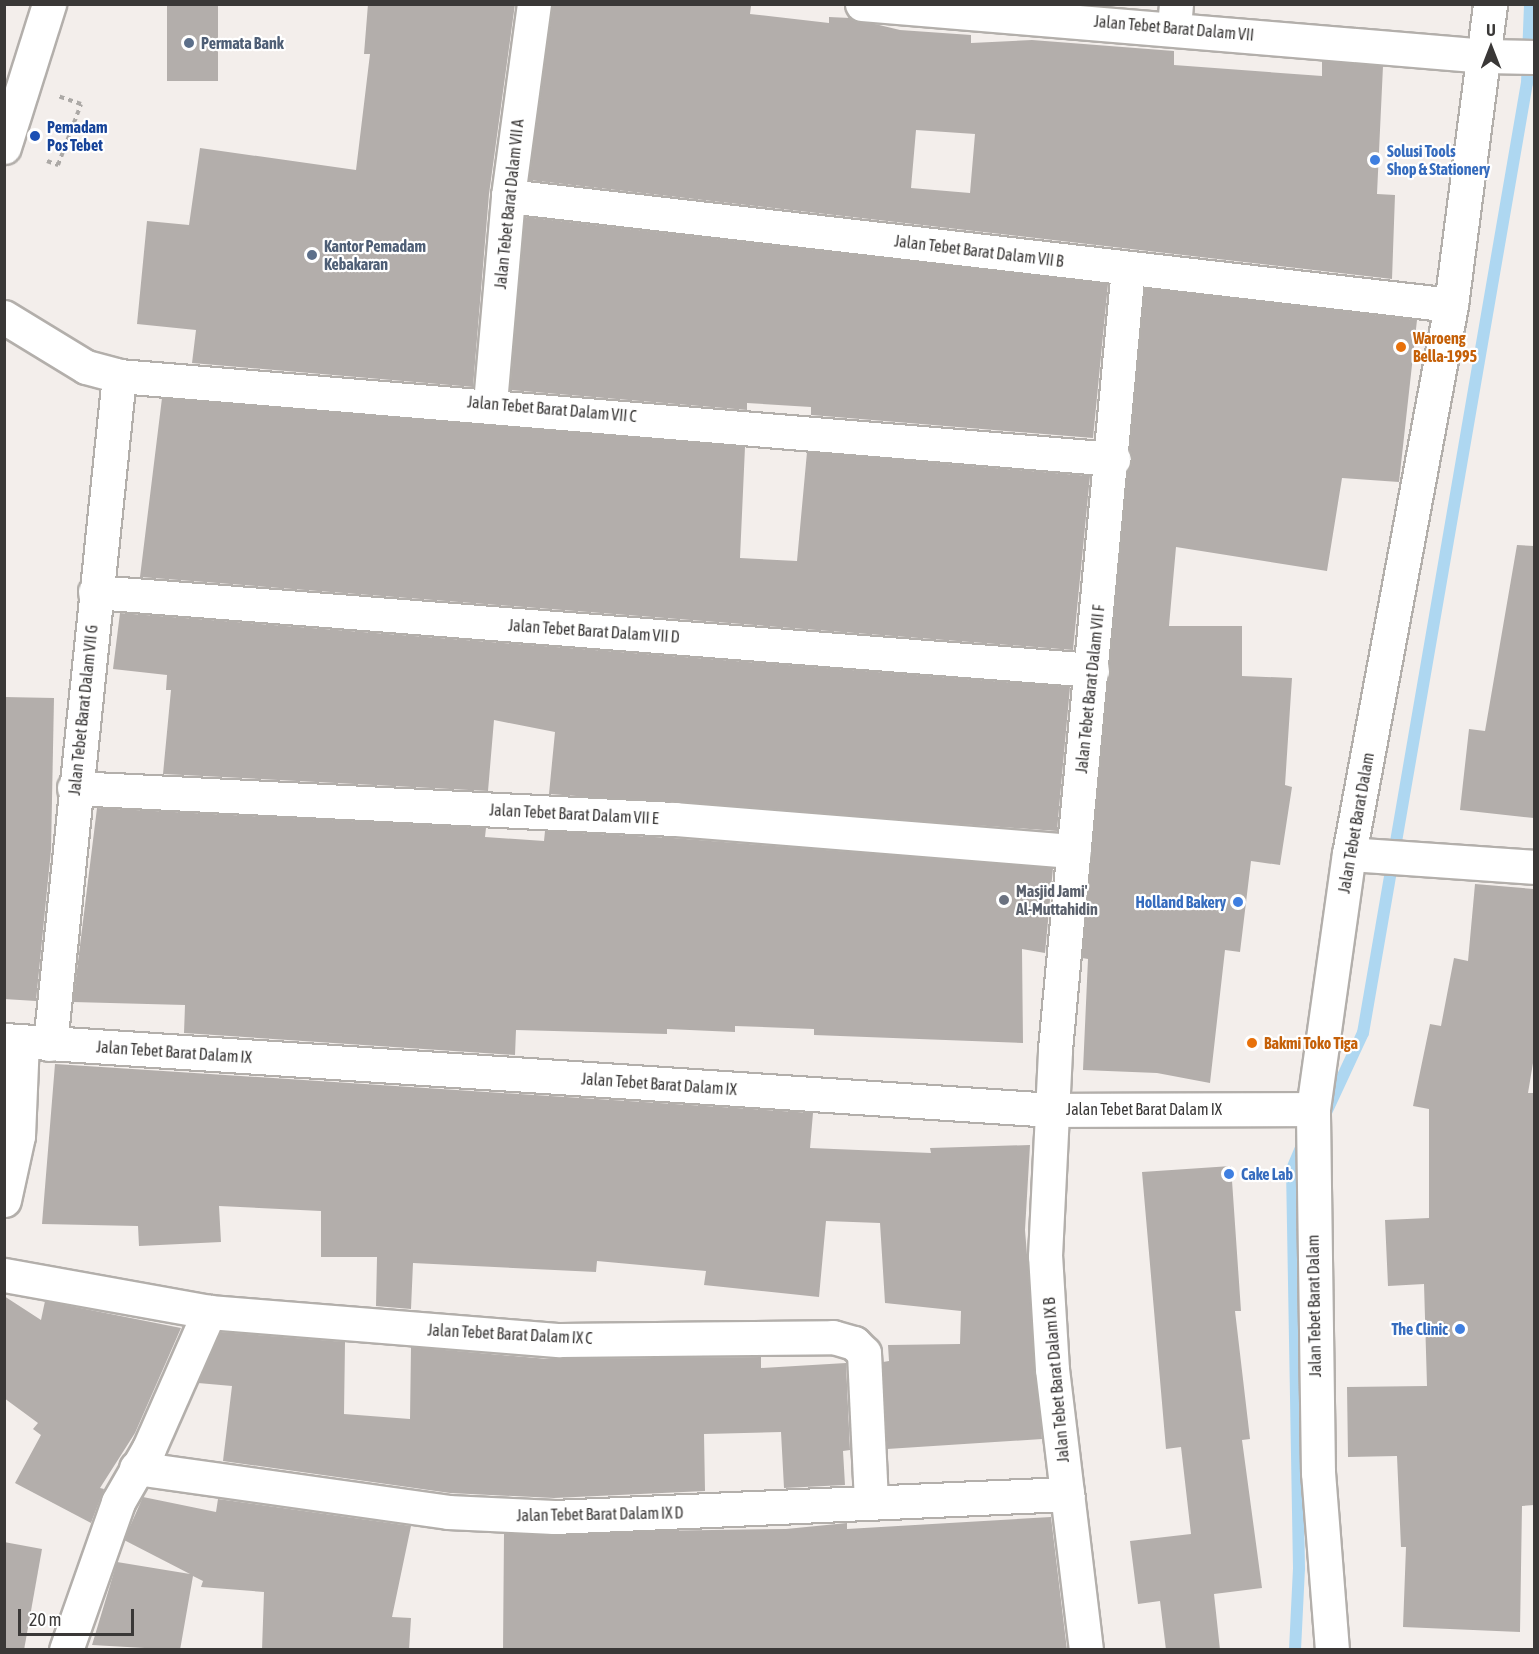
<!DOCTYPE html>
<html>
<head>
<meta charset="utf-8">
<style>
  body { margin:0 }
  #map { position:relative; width:1539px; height:1654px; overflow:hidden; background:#f3eeeb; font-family:"Asap Condensed",sans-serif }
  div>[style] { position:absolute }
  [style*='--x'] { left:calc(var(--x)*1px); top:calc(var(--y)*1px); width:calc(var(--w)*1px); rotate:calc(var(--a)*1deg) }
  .stream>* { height:12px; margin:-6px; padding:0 6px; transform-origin:6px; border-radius:6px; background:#aed7f1 }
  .building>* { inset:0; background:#b3aeab; transform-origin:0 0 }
  .path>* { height:4px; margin-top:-2px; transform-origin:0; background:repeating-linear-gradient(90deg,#aca9a6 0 4.5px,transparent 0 9px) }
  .roads { filter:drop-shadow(2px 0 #b3afab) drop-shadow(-2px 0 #b3afab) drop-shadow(0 2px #b3afab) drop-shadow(0 -2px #b3afab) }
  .street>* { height:33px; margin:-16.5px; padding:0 16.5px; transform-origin:16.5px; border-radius:16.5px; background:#fff }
  .secondary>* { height:33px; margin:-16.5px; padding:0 16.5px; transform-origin:16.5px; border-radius:16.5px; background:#fff }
  .primary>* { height:33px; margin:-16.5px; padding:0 16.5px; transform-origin:16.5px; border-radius:16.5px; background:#fff }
  .dots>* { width:16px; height:16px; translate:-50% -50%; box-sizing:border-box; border:3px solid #fff; border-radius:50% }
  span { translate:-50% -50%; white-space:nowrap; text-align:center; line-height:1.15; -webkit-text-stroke:4.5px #fff; paint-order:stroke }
  .street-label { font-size:16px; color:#3a3837 }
  .service-label { font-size:16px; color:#4e5e75; font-weight:700 }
  .left { translate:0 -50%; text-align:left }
  .transit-label { font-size:16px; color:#164399; font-weight:700 }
  .shop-label { font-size:16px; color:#366cbe; font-weight:700 }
  .right { translate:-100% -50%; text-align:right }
  .food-label { font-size:16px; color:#c56008; font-weight:700 }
  .worship-label { font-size:16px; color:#5b616d; font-weight:700 }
  .frame { position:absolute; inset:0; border:6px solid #3a3837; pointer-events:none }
  .north { position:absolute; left:1461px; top:18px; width:60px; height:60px; -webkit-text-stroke:4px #fff; paint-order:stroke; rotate:0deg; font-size:16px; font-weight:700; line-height:24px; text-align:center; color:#3a3837 }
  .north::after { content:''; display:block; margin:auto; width:21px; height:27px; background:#3a3837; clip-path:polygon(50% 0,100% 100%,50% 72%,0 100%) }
  .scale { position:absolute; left:18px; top:1609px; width:116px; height:27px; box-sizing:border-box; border:3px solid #3a3837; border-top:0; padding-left:8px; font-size:18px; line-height:21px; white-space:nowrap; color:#3a3837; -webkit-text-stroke:4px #fff; paint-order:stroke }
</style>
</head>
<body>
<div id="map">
  <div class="stream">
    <i style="--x:1323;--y:1119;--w:95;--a:-65.1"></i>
    <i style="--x:1363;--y:1033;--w:964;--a:-80.21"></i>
    <i style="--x:1527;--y:83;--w:79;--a:-87.8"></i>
    <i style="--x:1295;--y:1650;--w:81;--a:-87.2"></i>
    <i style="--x:1299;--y:1569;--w:400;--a:-91"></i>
    <i style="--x:1292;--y:1169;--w:30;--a:-67"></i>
  </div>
  <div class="building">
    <i style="left:167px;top:4px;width:51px;height:77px"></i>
    <i style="clip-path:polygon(368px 4px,515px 4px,489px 194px,473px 387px,192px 363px,196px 330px,137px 324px,147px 221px,189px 225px,200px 148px,356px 170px,370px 54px,364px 54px)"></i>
    <i style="clip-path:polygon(evenodd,552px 4px,732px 4px,751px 6px,750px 14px,829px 23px,829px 17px,850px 18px,900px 30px,971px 35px,971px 43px,1032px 40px,1174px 51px,1174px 65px,1322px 76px,1322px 61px,1383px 66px,1377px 194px,1395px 195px,1392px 279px,529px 180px,552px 4px,916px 130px,975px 134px,970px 193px,911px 188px,916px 130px)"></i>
    <i style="clip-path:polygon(525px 217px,1108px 284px,1093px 438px,811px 415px,811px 407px,747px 403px,747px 410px,510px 390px)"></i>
    <i style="clip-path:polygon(1145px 288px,1417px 320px,1399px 482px,1342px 478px,1327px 571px,1176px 547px,1169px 626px,1242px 626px,1242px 676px,1292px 678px,1285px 785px,1292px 787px,1280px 865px,1251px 861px,1240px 952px,1225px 950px,1210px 1083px,1157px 1073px,1083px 1070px,1088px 959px,1082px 958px)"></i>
    <i style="clip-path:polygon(162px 398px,745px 447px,740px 558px,797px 561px,807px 452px,1090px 476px,1073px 650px,140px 577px)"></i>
    <i style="clip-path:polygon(1517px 545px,1534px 546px,1534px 818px,1460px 810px,1469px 729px,1485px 731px)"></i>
    <i style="clip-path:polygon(120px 613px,1070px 687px,1057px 831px,549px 794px,555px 732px,494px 720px,488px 791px,163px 774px,171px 690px,166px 690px,167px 675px,113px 669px)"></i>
    <i style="clip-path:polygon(4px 697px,54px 698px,51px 850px,36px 1001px,4px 999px)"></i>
    <i style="clip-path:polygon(97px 808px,486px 828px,485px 837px,544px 841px,545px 831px,673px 838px,1053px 868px,1045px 953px,1022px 949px,1023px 1043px,814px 1035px,814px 1029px,735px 1026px,735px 1032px,667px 1029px,667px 1034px,516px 1030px,515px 1055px,184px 1033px,185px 1005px,73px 1002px)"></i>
    <i style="clip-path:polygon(1475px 884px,1534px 889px,1534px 1057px,1528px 1093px,1534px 1093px,1534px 1505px,1522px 1506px,1520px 1632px,1403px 1627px,1406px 1547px,1401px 1547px,1397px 1456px,1348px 1457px,1347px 1387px,1427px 1386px,1424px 1284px,1388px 1286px,1385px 1220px,1429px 1218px,1429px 1109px,1413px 1106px,1430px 1024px,1441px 1026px,1454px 958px,1468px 961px)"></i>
    <i style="clip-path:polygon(55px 1064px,813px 1113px,810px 1148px,931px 1153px,930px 1148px,1030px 1145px,1025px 1230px,1042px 1439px,887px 1449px,883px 1362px,889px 1361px,888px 1345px,960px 1344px,961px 1311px,885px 1303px,880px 1223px,826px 1221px,819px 1297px,704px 1285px,706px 1271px,597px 1261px,596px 1272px,413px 1263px,411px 1309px,376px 1306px,377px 1257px,321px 1257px,321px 1211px,219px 1206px,221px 1242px,139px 1246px,138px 1226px,42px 1224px)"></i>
    <i style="clip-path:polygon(1231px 1166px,1241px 1311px,1235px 1311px,1250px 1439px,1242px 1440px,1262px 1588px,1214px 1594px,1220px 1650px,1166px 1650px,1160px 1601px,1138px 1604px,1130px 1541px,1191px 1534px,1181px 1447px,1166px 1449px,1142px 1172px)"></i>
    <i style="clip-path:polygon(4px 1296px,41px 1320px,45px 1301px,181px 1328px,135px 1433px,100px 1488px,104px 1489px,91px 1523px,15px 1483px,41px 1435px,33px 1429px,38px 1423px,4px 1398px)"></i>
    <i style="clip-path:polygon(221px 1332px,345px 1342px,344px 1414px,410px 1419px,411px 1347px,548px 1359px,761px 1357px,761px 1368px,846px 1363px,850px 1450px,843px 1451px,845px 1485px,784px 1488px,781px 1432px,704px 1434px,705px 1491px,554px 1498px,450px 1493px,223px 1461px,232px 1386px,198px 1383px)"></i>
    <i style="clip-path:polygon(143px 1497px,216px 1512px,218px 1499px,411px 1526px,392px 1617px,411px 1618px,409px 1650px,262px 1650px,264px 1592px,201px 1587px,203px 1581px,193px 1576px,180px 1650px,92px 1645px,117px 1562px,190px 1574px,124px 1540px)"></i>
    <i style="clip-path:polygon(1051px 1517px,1067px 1650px,503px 1650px,504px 1533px,786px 1529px,847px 1523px,847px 1529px)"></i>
    <i style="clip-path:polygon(4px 1542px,42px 1549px,24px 1650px,4px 1650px)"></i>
  </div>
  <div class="path">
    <i style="--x:47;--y:161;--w:12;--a:20"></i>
    <i style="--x:58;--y:165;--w:65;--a:-69.3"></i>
    <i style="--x:81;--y:104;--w:24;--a:-161"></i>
  </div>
  <div class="roads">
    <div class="street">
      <i style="--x:1174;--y:27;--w:23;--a:-85"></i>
      <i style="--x:1486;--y:56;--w:48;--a:1.2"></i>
      <i style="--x:508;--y:196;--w:949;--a:6.59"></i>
      <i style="--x:4;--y:317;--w:96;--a:31.4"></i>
      <i style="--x:86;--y:367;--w:34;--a:15"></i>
      <i style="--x:119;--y:376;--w:998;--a:4.77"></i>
      <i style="--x:490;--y:403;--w:208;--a:-85"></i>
      <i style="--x:508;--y:196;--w:194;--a:-82.3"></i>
      <i style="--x:95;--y:592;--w:1000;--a:4.47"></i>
      <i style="--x:74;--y:788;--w:601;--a:2.96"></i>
      <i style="--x:674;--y:819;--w:401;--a:4.6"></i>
      <i style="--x:1349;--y:854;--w:185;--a:4"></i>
      <i style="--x:4;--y:1040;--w:1050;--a:3.82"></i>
      <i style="--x:1052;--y:1110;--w:261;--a:-0.2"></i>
      <i style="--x:50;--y:1044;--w:672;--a:-84.1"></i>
      <i style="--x:4;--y:1200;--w:66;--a:-77.7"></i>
      <i style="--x:18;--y:1136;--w:95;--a:-87.6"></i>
      <i style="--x:4;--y:1275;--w:208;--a:10.2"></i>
      <i style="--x:209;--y:1312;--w:352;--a:4.6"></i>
      <i style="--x:560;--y:1340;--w:273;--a:-0.6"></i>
      <i style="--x:833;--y:1337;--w:22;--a:16"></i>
      <i style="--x:854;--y:1343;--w:14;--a:45"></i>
      <i style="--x:864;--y:1353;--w:150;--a:87.3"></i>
      <i style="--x:136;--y:1468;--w:315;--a:8"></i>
      <i style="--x:448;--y:1512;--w:106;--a:2.7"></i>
      <i style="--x:554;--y:1517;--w:514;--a:-2.57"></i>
      <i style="--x:66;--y:1650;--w:157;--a:-70.6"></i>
      <i style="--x:118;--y:1502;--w:62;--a:-60.1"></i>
      <i style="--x:149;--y:1448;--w:149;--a:-66.2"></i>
      <i style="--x:1086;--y:1650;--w:283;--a:-96.9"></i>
      <i style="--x:1052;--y:1369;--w:113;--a:-93.5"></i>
      <i style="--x:1045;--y:1256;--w:207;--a:-87.2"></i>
      <i style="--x:1055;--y:1049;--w:784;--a:-84.66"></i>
    </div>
    <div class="secondary">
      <i style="--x:862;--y:4;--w:626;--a:4.76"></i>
      <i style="--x:1332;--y:1650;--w:178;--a:-94.5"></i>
      <i style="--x:1318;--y:1473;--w:364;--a:-90.8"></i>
      <i style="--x:1313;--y:1109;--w:258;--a:-82"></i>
      <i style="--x:1349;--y:854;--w:558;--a:-79.47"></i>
      <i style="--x:1451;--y:305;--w:304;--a:-82.6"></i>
    </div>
    <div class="primary">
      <i style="--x:4;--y:147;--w:150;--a:-72.5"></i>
    </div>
  </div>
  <div class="dots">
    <i style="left:189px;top:43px;background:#5c6f8a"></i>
    <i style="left:35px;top:136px;background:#1a4fb4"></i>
    <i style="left:1375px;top:160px;background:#3f7fe0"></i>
    <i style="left:312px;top:255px;background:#5c6f8a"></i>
    <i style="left:1401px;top:347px;background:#e8710a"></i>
    <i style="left:1004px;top:900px;background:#6b7280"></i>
    <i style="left:1238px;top:902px;background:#3f7fe0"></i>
    <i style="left:1252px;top:1043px;background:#e8710a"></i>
    <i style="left:1229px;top:1174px;background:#3f7fe0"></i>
    <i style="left:1460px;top:1329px;background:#3f7fe0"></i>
  </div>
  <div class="street-label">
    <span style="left:1174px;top:28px;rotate:5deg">Jalan Tebet Barat Dalam VII</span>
    <span style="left:509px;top:204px;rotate:-84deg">Jalan Tebet Barat Dalam VII A</span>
    <span style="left:979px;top:251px;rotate:7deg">Jalan Tebet Barat Dalam VII B</span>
    <span style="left:552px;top:409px;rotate:5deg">Jalan Tebet Barat Dalam VII C</span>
    <span style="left:594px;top:631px;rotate:4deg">Jalan Tebet Barat Dalam VII D</span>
    <span style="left:1090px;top:689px;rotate:-84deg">Jalan Tebet Barat Dalam VII F</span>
    <span style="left:83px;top:710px;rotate:-84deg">Jalan Tebet Barat Dalam VII G</span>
    <span style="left:574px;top:814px;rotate:3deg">Jalan Tebet Barat Dalam VII E</span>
    <span style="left:1356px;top:823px;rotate:-80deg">Jalan Tebet Barat Dalam</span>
    <span style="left:174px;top:1052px;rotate:4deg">Jalan Tebet Barat Dalam IX</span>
    <span style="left:659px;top:1084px;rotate:4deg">Jalan Tebet Barat Dalam IX</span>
    <span style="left:1144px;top:1109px">Jalan Tebet Barat Dalam IX</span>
    <span style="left:1314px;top:1306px;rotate:-91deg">Jalan Tebet Barat Dalam</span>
    <span style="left:510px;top:1334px;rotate:3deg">Jalan Tebet Barat Dalam IX C</span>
    <span style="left:1056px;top:1380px;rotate:-95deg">Jalan Tebet Barat Dalam IX B</span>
    <span style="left:600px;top:1514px;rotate:-1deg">Jalan Tebet Barat Dalam IX D</span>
  </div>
  <div class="service-label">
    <span class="left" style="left:201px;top:43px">Permata Bank</span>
    <span class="left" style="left:324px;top:255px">Kantor Pemadam<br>Kebakaran</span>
  </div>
  <div class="transit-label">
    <span class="left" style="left:47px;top:136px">Pemadam<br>Pos Tebet</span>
  </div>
  <div class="shop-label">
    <span class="left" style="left:1387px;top:160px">Solusi Tools<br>Shop &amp; Stationery</span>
    <span class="right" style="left:1226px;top:902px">Holland Bakery</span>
    <span class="left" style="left:1241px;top:1174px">Cake Lab</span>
    <span class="right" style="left:1448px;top:1329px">The Clinic</span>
  </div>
  <div class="food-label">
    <span class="left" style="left:1413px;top:347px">Waroeng<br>Bella-1995</span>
    <span class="left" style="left:1264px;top:1043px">Bakmi Toko Tiga</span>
  </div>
  <div class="worship-label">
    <span class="left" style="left:1016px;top:900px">Masjid Jami'<br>Al-Muttahidin</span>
  </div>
  <div class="frame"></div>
  <div class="north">U</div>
  <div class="scale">20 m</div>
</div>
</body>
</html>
